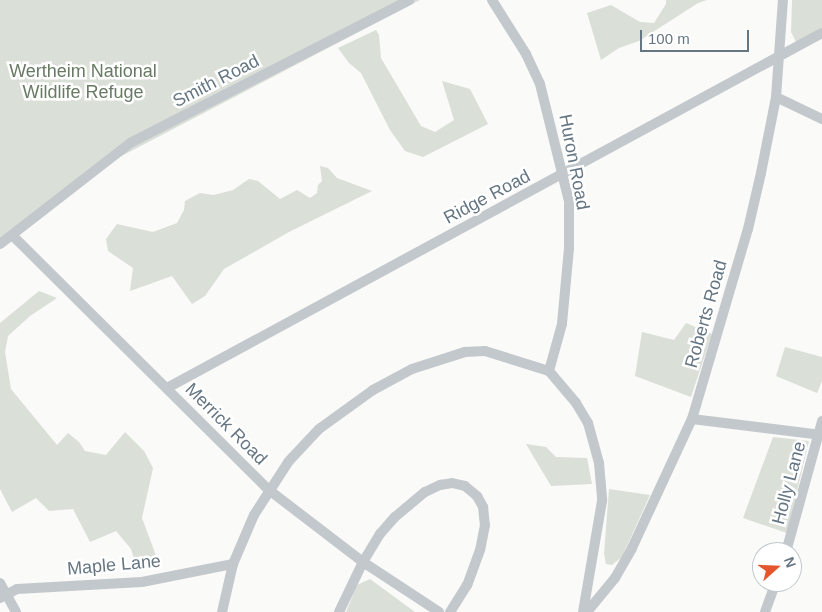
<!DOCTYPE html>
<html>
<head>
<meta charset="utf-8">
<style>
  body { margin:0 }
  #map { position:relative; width:822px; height:612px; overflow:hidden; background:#fafaf8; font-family:Arial,sans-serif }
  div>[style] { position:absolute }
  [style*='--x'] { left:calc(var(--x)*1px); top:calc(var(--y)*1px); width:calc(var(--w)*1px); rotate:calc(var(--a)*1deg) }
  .green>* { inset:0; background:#dadfd7 }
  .minor>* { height:10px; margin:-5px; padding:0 5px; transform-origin:5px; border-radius:5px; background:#c3c8cc }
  span { translate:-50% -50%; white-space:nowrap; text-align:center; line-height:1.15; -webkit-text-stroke:5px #fff; paint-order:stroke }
  .park-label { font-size:18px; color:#687a64 }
  .street-label { font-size:18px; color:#657683 }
  .north { position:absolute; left:752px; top:542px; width:50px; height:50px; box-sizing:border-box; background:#fff; border:1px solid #c1c8cd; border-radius:50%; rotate:70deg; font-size:14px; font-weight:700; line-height:20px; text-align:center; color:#657683 }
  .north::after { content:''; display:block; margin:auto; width:18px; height:22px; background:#e4572e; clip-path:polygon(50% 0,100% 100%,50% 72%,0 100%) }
  .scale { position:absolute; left:640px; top:30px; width:109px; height:22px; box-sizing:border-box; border:2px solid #657683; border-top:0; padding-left:6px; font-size:15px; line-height:18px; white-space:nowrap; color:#657683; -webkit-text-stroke:4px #fff; paint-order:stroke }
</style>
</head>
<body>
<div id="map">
  <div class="green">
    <i style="clip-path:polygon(0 0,420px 0,89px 173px,0 239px)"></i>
    <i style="clip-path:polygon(666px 0,707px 0,698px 3px,639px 41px,619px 48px,601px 60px,587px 13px,611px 5px,640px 22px,654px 23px,666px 4px)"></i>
    <i style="clip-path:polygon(792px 0,822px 0,822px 28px,796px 42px,791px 32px)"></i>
    <i style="clip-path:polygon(376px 30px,379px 35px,381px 58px,421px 126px,435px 132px,454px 120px,442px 81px,470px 89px,488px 124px,423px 157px,405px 151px,390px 130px,361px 73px,349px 63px,338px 48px)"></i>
    <i style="clip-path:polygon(320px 166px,328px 168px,337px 178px,372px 191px,289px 232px,224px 269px,205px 296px,192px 304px,172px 276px,130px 291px,133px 268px,108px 251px,106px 239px,117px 224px,153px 232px,177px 223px,184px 210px,185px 201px,200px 193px,214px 195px,233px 190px,249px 179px,258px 181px,280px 199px,297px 190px,310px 198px,317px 193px,318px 185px,322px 181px)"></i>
    <i style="clip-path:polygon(39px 291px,57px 298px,30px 316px,8px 336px,5px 352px,11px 389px,57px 445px,68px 433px,79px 442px,85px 451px,106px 455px,125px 432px,144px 451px,153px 468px,142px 518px,158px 561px,137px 568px,131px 549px,116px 531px,90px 542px,73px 509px,49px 511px,36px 498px,12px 512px,0 489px,0 323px)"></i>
    <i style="clip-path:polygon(686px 323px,712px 334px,691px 397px,635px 376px,642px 332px,674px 340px)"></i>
    <i style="clip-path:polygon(785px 347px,822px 357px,822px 381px,817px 393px,776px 376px)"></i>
    <i style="clip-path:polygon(773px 437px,809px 441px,787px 533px,743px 518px)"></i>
    <i style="clip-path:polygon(526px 444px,546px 447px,556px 457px,587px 458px,592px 484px,551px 486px)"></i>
    <i style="clip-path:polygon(609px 489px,650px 495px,622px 557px,612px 565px,606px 564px,604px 554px)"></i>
    <i style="clip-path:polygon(370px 579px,415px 612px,346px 612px,357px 585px)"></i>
  </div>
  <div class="minor">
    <i style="--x:492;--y:0;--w:64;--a:57.8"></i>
    <i style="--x:526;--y:54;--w:33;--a:65"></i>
    <i style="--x:540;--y:84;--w:121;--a:76.1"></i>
    <i style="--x:569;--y:201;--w:47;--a:90"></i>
    <i style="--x:569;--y:248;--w:76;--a:95.3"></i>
    <i style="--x:562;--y:324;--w:49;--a:105.5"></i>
    <i style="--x:776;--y:97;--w:51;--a:25.6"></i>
    <i style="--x:12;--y:235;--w:362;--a:44.8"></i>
    <i style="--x:269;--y:490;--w:118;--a:37.5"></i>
    <i style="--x:363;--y:562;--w:91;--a:33.3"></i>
    <i style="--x:0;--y:244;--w:165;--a:-37.8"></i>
    <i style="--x:130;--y:143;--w:314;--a:-27.1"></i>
    <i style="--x:167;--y:388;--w:745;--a:-28.46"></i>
    <i style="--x:692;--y:419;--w:131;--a:7"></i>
    <i style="--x:786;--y:552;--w:136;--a:-74.6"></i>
    <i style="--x:0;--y:583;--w:33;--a:61"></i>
    <i style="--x:0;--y:598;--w:19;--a:-28"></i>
    <i style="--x:17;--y:589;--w:125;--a:-3.2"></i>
    <i style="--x:142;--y:582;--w:93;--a:-11.2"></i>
    <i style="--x:222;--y:612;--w:49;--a:-77.1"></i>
    <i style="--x:233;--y:564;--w:53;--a:-66.8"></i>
    <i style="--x:254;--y:515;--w:64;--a:-57.1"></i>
    <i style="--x:289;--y:461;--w:44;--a:-46.8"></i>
    <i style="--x:319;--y:429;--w:67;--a:-35.8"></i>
    <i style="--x:373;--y:390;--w:44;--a:-28.3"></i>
    <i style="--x:412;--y:369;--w:56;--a:-17.8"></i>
    <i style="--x:465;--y:352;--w:20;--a:-3"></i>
    <i style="--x:485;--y:351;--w:67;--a:17.4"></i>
    <i style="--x:549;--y:371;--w:42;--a:49.8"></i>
    <i style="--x:576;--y:403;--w:23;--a:59"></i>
    <i style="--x:588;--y:423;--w:41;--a:74.6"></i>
    <i style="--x:599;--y:463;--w:38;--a:85"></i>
    <i style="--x:602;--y:501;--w:113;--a:99.7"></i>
    <i style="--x:339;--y:612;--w:55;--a:-64.4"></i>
    <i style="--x:363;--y:562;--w:33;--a:-59"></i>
    <i style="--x:380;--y:534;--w:23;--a:-49"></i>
    <i style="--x:395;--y:517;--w:39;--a:-40"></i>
    <i style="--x:425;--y:492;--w:17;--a:-25"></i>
    <i style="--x:440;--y:485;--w:12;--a:-9"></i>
    <i style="--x:452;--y:483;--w:13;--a:13"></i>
    <i style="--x:465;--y:486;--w:16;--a:40"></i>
    <i style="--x:477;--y:496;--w:13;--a:61"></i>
    <i style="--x:483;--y:507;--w:18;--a:84"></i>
    <i style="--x:485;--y:525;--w:25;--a:101"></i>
    <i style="--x:480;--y:550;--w:37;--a:110"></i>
    <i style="--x:467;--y:585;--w:32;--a:122"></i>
    <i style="--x:587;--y:612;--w:44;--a:-50.5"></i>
    <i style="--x:615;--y:578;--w:34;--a:-60"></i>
    <i style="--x:632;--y:548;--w:142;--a:-65.1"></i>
    <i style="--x:692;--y:419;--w:198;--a:-73.6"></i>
    <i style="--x:748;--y:229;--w:57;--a:-76.9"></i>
    <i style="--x:761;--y:173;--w:77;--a:-78.8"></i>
    <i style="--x:776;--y:97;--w:97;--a:-85.9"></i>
    <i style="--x:765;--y:612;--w:32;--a:-70"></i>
  </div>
  <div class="park-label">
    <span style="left:83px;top:82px">Wertheim National<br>Wildlife Refuge</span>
  </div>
  <div class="street-label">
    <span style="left:216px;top:81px;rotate:-27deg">Smith Road</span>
    <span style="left:574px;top:162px;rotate:79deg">Huron Road</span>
    <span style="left:487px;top:197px;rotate:-28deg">Ridge Road</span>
    <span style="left:706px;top:314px;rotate:-74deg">Roberts Road</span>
    <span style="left:226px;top:424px;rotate:45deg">Merrick Road</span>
    <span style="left:789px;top:483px;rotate:-75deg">Holly Lane</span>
    <span style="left:114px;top:565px;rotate:-5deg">Maple Lane</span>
  </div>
  <div class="north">N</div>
  <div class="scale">100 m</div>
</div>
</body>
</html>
